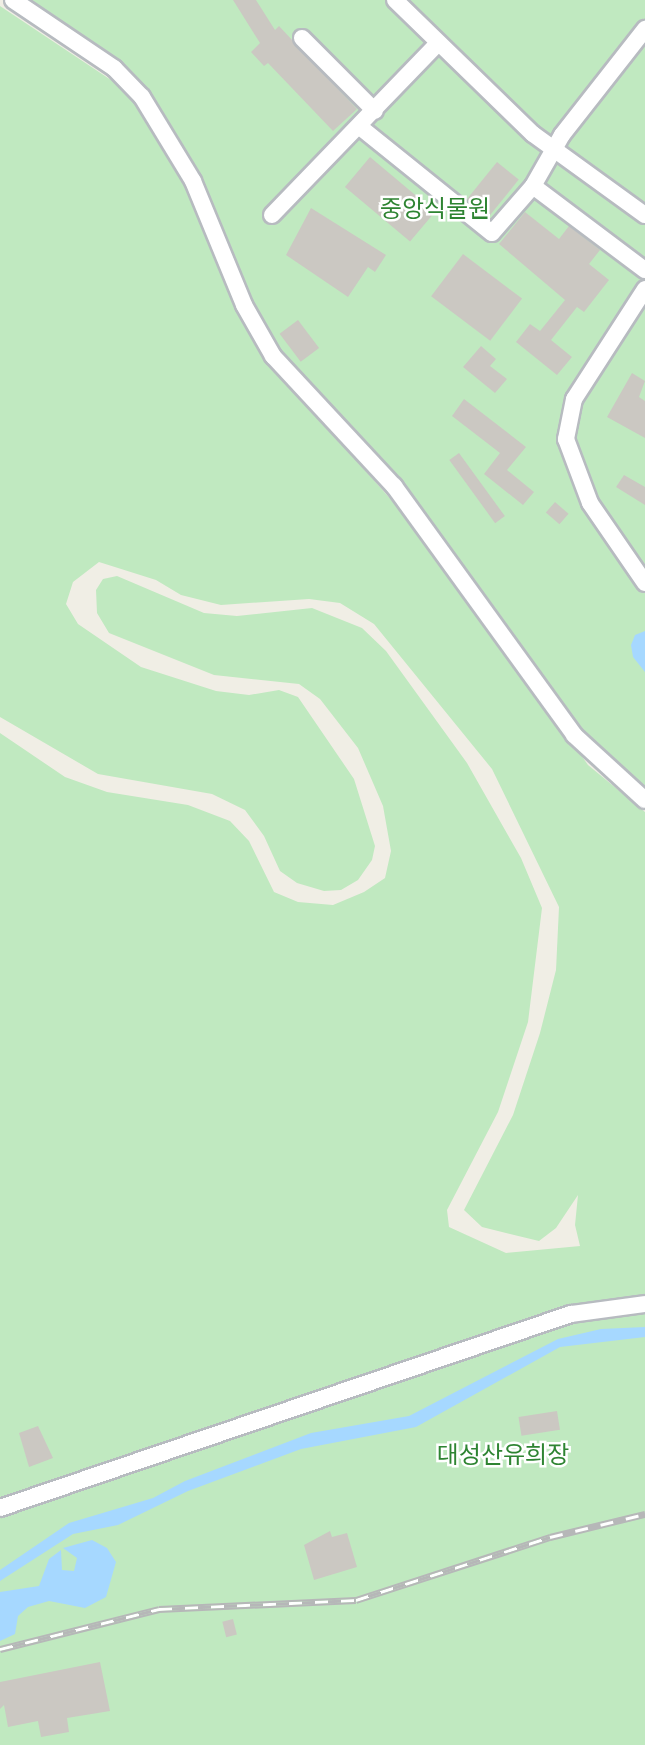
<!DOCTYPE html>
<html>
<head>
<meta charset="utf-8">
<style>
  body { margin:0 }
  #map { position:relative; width:645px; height:1745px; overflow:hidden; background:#f0eee5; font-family:Cabin,"Noto Sans KR",sans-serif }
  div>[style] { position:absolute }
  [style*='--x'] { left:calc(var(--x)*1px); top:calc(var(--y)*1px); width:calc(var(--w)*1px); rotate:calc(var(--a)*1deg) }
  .green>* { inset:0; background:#c0e9c0 }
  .water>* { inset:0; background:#a6d8ff }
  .building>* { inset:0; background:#cbc8c2; transform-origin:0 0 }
  .roads { filter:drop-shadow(2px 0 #b7bbc0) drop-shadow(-2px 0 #b7bbc0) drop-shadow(0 2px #b7bbc0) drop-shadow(0 -2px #b7bbc0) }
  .minor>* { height:16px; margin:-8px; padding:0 8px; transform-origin:8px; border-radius:8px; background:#fff }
  .rail>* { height:7px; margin-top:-3.5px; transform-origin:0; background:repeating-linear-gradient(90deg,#fff 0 13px,#b6b7b8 0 26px); box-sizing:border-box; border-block:2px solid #b6b7b8 }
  span { translate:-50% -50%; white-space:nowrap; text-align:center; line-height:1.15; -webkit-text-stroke:5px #fff; paint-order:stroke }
  .park-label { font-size:24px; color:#2e8432 }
</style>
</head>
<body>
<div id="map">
  <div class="green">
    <i style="clip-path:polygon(21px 0,645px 0,645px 791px,593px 748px,417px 502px,275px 348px,249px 306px,157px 111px)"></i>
    <i style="clip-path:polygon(0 6px,114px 82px,145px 112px,184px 180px,269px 361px,445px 561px,588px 765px,645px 812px,645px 1745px,0 1745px,0 733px,65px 777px,107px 792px,188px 805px,230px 821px,249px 841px,274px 892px,298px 902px,333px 905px,364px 892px,385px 878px,391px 851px,383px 806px,358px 748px,320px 699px,299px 684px,214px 675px,109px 633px,97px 613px,96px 590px,103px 579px,117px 576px,204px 613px,237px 616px,312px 608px,362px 628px,386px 651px,467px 763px,521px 858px,542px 908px,528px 1022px,498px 1112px,447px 1210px,449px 1227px,506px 1253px,580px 1246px,575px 1225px,578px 1195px,556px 1228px,539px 1241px,482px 1227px,464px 1210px,513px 1115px,540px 1033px,556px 970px,559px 907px,492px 769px,374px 624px,340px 603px,309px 599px,221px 605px,181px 595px,156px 580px,99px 562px,73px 582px,66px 604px,78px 624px,141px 667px,216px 691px,249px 695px,279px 690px,298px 697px,354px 779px,375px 846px,372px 860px,358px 880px,341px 890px,324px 891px,297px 883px,280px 871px,264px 836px,245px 810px,212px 794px,98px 774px,0 717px)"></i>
  </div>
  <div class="water">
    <i style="clip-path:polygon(645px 631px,645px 672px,633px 657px,631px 645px,635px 635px)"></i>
    <i style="clip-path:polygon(645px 1327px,645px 1337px,560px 1347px,416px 1427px,301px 1449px,188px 1491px,118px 1525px,73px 1534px,0 1581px,0 1570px,69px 1523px,153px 1498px,185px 1481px,311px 1433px,409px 1416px,558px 1339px,601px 1329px)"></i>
    <i style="clip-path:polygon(92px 1540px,107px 1548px,116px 1562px,106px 1597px,85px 1608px,49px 1601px,28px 1607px,18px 1616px,15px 1634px,0 1641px,0 1592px,39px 1586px,49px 1559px,61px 1550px,62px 1570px,74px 1571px,77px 1558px,63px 1548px)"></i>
  </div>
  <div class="building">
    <i style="clip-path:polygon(233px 0,256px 0,275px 30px,279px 26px,357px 109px,333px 131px,268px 63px,264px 66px,251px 52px,260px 43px)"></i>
    <i style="left:370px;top:157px;width:85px;height:39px;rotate:40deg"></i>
    <i style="left:497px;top:162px;width:28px;height:48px;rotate:39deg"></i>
    <i style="clip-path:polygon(311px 208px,386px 255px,375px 272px,368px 267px,348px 297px,286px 255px)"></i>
    <i style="clip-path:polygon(525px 212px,559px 239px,569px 226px,600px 250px,589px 264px,609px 280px,584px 312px,577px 307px,551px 340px,572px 357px,557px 375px,516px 342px,530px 324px,540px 331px,565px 300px,499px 244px)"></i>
    <i style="left:463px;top:254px;width:74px;height:53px;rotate:37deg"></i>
    <i style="left:298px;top:320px;width:35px;height:23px;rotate:53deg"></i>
    <i style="clip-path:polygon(481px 346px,496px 359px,490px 366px,507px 379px,495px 393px,463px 367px)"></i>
    <i style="clip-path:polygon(632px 373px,645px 381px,639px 397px,645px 401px,645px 438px,607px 417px)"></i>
    <i style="clip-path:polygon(464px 399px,526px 447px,507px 470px,534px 492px,523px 505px,484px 474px,500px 453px,452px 416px)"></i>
    <i style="left:459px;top:453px;width:78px;height:12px;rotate:54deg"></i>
    <i style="clip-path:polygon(624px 475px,645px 487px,645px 505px,616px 487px)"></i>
    <i style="left:555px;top:502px;width:18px;height:14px;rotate:41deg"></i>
    <i style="left:557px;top:1411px;width:19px;height:39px;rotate:81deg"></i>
    <i style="clip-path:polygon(38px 1426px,53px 1458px,29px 1467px,19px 1433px)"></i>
    <i style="clip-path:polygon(330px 1531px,332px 1537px,347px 1533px,357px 1567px,314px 1580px,304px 1545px)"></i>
    <i style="left:233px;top:1619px;width:16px;height:11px;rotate:76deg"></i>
    <i style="clip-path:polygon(100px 1662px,110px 1711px,67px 1718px,69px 1732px,41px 1737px,38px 1721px,8px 1727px,4px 1705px,0 1709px,0 1682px)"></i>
  </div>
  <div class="roads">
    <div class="minor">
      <i style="--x:13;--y:0;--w:122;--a:34"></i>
      <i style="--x:114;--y:68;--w:40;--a:46"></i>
      <i style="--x:142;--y:97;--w:98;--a:58.7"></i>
      <i style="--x:193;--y:181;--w:134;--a:67.6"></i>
      <i style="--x:244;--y:305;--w:59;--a:60.4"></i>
      <i style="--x:273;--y:356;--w:178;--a:47.1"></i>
      <i style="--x:394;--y:486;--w:307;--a:54.1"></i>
      <i style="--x:574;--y:735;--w:96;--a:42.5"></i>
      <i style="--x:395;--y:0;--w:192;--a:44.2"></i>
      <i style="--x:533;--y:134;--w:138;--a:35.9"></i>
      <i style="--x:302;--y:38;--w:103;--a:45"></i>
      <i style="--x:360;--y:127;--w:169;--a:38.8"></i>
      <i style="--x:492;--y:233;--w:62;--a:-48.9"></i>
      <i style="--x:533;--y:186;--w:59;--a:-60.4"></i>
      <i style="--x:562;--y:135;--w:135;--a:-51.9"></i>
      <i style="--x:533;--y:186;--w:140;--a:36.9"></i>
      <i style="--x:272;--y:215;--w:239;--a:-46"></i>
      <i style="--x:645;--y:289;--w:131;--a:122.8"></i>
      <i style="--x:574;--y:399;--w:41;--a:101.3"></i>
      <i style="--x:566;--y:439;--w:68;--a:69.4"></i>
      <i style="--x:590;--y:503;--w:97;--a:55.5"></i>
      <i style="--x:0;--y:1508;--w:603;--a:-18.77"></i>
      <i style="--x:571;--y:1314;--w:75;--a:-7.7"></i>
    </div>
  </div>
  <div class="rail">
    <i style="--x:0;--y:1649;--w:164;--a:-14.1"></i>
    <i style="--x:159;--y:1609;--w:197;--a:-2.6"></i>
    <i style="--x:356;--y:1600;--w:204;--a:-18"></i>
    <i style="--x:550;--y:1537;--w:98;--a:-13.6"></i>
  </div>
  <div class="park-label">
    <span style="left:435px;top:209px">중앙식물원</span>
    <span style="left:503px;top:1455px">대성산유희장</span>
  </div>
</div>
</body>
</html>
